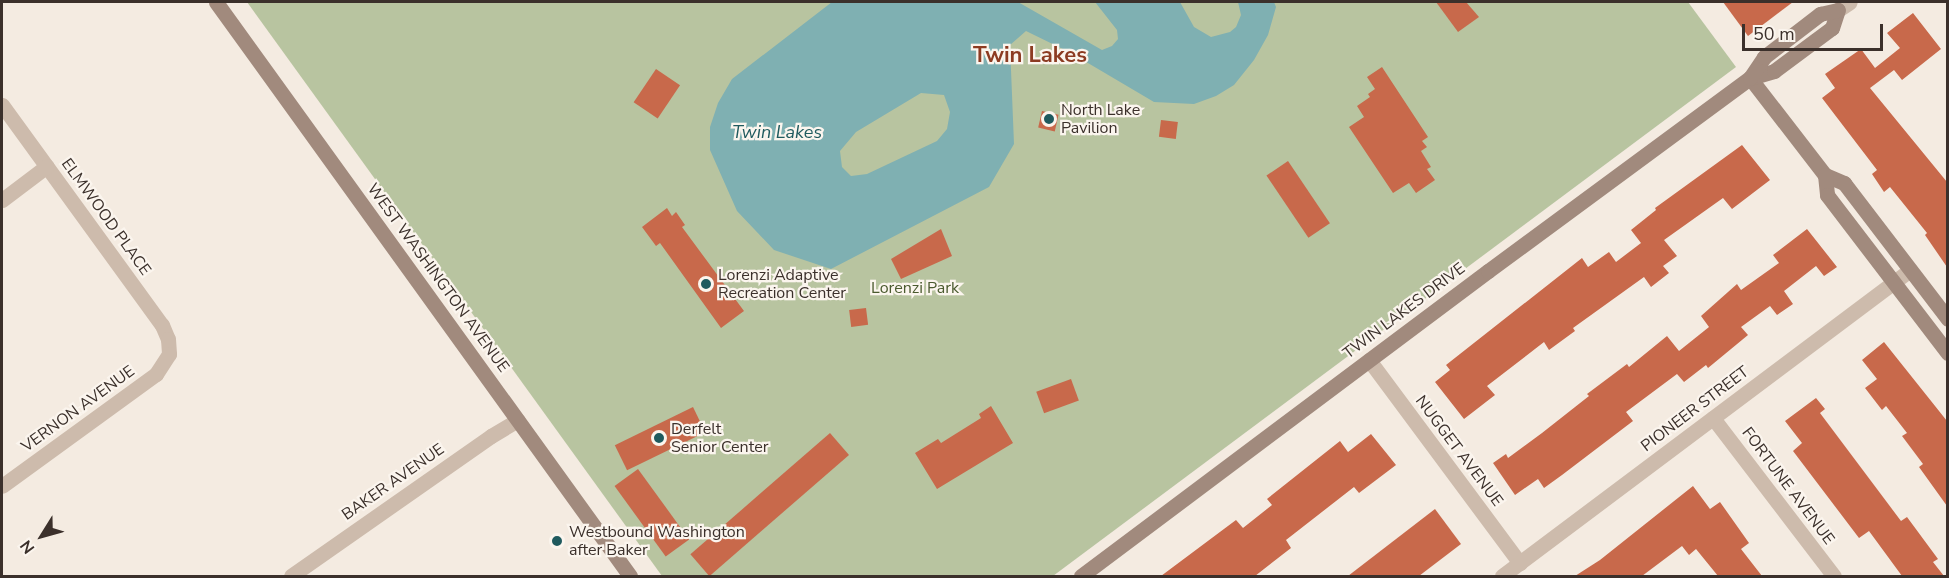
<!DOCTYPE html>
<html>
<head>
<meta charset="utf-8">
<style>
  body { margin:0 }
  #map { position:relative; width:1949px; height:578px; overflow:hidden; background:#f4ebe1; font-family:"Nunito Sans",sans-serif }
  div>[style] { position:absolute }
  [style*='--x'] { left:calc(var(--x)*1px); top:calc(var(--y)*1px); width:calc(var(--w)*1px); rotate:calc(var(--a)*1deg) }
  .green>* { inset:0; background:#b8c4a0 }
  .water>* { inset:0; background:#7fb0b2 }
  .building>* { inset:0; background:#c8694b; transform-origin:0 0 }
  .street>* { height:15px; margin:-7.5px; padding:0 7.5px; transform-origin:7.5px; border-radius:7.5px; background:#cdbbac }
  .secondary>* { height:15px; margin:-7.5px; padding:0 7.5px; transform-origin:7.5px; border-radius:7.5px; background:#a18a7d }
  .dots>* { width:16px; height:16px; translate:-50% -50%; box-sizing:border-box; border:3px solid #fbf5ee; border-radius:50% }
  span { translate:-50% -50%; white-space:nowrap; text-align:center; line-height:1.15; -webkit-text-stroke:4.5px #fbf5ee; paint-order:stroke }
  .poi-label { font-size:16px; color:#3b302b }
  .left { translate:0 -50%; text-align:left }
  .street-label { font-size:16px; color:#3b302b }
  .park-label { font-size:16px; color:#4a5a2e }
  .water-label { font-size:18px; color:#1f5a5e; font-style:italic }
  .district-label { font-size:22px; color:#8c3b22; font-weight:700 }
  .frame { position:absolute; inset:0; border:3px solid #3b302b; pointer-events:none }
  .north { position:absolute; left:12px; top:506px; width:60px; height:60px; -webkit-text-stroke:4px #fbf5ee; paint-order:stroke; rotate:233deg; font-size:16px; font-weight:700; line-height:24px; text-align:center; color:#3b302b }
  .north::after { content:''; display:block; margin:auto; width:21px; height:27px; background:#3b302b; clip-path:polygon(50% 0,100% 100%,50% 72%,0 100%) }
  .scale { position:absolute; left:1742px; top:24px; width:141px; height:27px; box-sizing:border-box; border:3px solid #3b302b; border-top:0; padding-left:8px; font-size:18px; line-height:21px; white-space:nowrap; color:#3b302b; -webkit-text-stroke:4px #fbf5ee; paint-order:stroke }
</style>
</head>
<body>
<div id="map">
  <div class="green">
    <i style="clip-path:polygon(247px 2px,1688px 2px,1736px 67px,1053px 576px,662px 576px)"></i>
  </div>
  <div class="water">
    <i style="clip-path:polygon(evenodd,832px 2px,1018px 2px,1102px 50px,1112px 46px,1118px 39px,1117px 30px,1095px 2px,1180px 2px,1194px 27px,1211px 37px,1230px 32px,1236px 27px,1241px 15px,1238px 2px,1274px 2px,1276px 7px,1268px 35px,1254px 60px,1234px 85px,1216px 96px,1194px 104px,1154px 102px,1071px 53px,1026px 31px,1010px 45px,1014px 144px,989px 187px,831px 269px,774px 250px,737px 211px,710px 150px,710px 127px,718px 103px,732px 79px,832px 2px,921px 93px,944px 95px,950px 112px,947px 129px,937px 141px,867px 174px,851px 176px,842px 167px,840px 151px,856px 132px,921px 93px)"></i>
  </div>
  <div class="building">
    <i style="clip-path:polygon(1436px 2px,1466px 2px,1479px 17px,1458px 32px)"></i>
    <i style="clip-path:polygon(1723px 2px,1793px 2px,1748px 36px)"></i>
    <i style="clip-path:polygon(1913px 13px,1941px 49px,1902px 80px,1894px 70px,1870px 88px,1947px 182px,1947px 267px,1925px 235px,1927px 233px,1890px 187px,1884px 192px,1872px 174px,1877px 170px,1822px 98px,1835px 88px,1825px 74px,1861px 49px,1875px 68px,1900px 48px,1887px 33px)"></i>
    <i style="clip-path:polygon(1382px 67px,1428px 137px,1422px 141px,1427px 147px,1421px 151px,1431px 167px,1427px 169px,1435px 180px,1416px 193px,1409px 183px,1393px 193px,1349px 127px,1364px 117px,1357px 106px,1370px 97px,1368px 94px,1375px 89px,1367px 77px)"></i>
    <i style="left:656px;top:69px;width:29px;height:40px;rotate:34deg"></i>
    <i style="left:1042px;top:111px;width:17px;height:17px;rotate:13deg"></i>
    <i style="left:1161px;top:120px;width:17px;height:17px;rotate:7deg"></i>
    <i style="clip-path:polygon(1742px 145px,1770px 180px,1732px 209px,1723px 198px,1664px 240px,1677px 256px,1663px 266px,1669px 273px,1651px 287px,1644px 277px,1573px 328px,1575px 331px,1549px 350px,1544px 342px,1487px 386px,1495px 395px,1464px 419px,1435px 382px,1450px 370px,1446px 365px,1582px 258px,1588px 267px,1609px 252px,1616px 262px,1641px 243px,1631px 230px,1656px 210px,1655px 208px)"></i>
    <i style="left:1288px;top:161px;width:75px;height:26px;rotate:56deg"></i>
    <i style="clip-path:polygon(667px 208px,672px 216px,676px 212px,685px 225px,682px 227px,744px 311px,721px 328px,660px 243px,656px 246px,642px 227px)"></i>
    <i style="clip-path:polygon(941px 229px,952px 256px,901px 279px,891px 259px)"></i>
    <i style="clip-path:polygon(1807px 229px,1837px 267px,1824px 276px,1816px 266px,1784px 291px,1793px 304px,1777px 315px,1770px 306px,1741px 327px,1748px 335px,1708px 368px,1706px 365px,1684px 382px,1677px 374px,1626px 412px,1633px 421px,1562px 475px,1544px 488px,1538px 479px,1515px 495px,1493px 463px,1506px 454px,1508px 458px,1542px 433px,1589px 396px,1587px 394px,1627px 364px,1629px 367px,1667px 336px,1679px 351px,1709px 327px,1701px 316px,1737px 284px,1741px 290px,1779px 263px,1773px 255px)"></i>
    <i style="left:866px;top:308px;width:17px;height:17px;rotate:83deg"></i>
    <i style="clip-path:polygon(1884px 342px,1947px 421px,1947px 506px,1919px 467px,1923px 464px,1902px 436px,1907px 433px,1886px 406px,1882px 410px,1865px 388px,1877px 379px,1862px 360px)"></i>
    <i style="left:1071px;top:379px;width:23px;height:37px;rotate:70deg"></i>
    <i style="clip-path:polygon(1816px 398px,1825px 409px,1820px 413px,1901px 521px,1907px 517px,1938px 559px,1933px 562px,1944px 576px,1902px 576px,1869px 531px,1859px 538px,1793px 451px,1802px 443px,1785px 421px)"></i>
    <i style="clip-path:polygon(991px 406px,1013px 443px,937px 489px,915px 453px,938px 439px,941px 443px,981px 418px,979px 414px)"></i>
    <i style="left:693px;top:407px;width:28px;height:87px;rotate:64deg"></i>
    <i style="left:830px;top:433px;width:29px;height:185px;rotate:49deg"></i>
    <i style="clip-path:polygon(1371px 434px,1396px 465px,1359px 493px,1354px 487px,1286px 540px,1291px 548px,1255px 576px,1161px 576px,1236px 520px,1243px 528px,1272px 505px,1267px 499px,1340px 441px,1348px 452px)"></i>
    <i style="left:638px;top:469px;width:87px;height:29px;rotate:54deg"></i>
    <i style="clip-path:polygon(1693px 486px,1710px 509px,1720px 502px,1749px 543px,1741px 549px,1762px 576px,1718px 576px,1696px 549px,1689px 555px,1682px 546px,1642px 576px,1575px 576px,1600px 560px)"></i>
    <i style="clip-path:polygon(1435px 509px,1461px 544px,1419px 576px,1348px 576px)"></i>
  </div>
  <div class="street">
    <i style="--x:1838;--y:10;--w:14;--a:-34"></i>
    <i style="--x:2;--y:105;--w:272;--a:54"></i>
    <i style="--x:162;--y:325;--w:15;--a:67"></i>
    <i style="--x:168;--y:339;--w:15;--a:86"></i>
    <i style="--x:169;--y:354;--w:24;--a:123"></i>
    <i style="--x:156;--y:374;--w:190;--a:144"></i>
    <i style="--x:2;--y:200;--w:56;--a:-37.1"></i>
    <i style="--x:1369;--y:360;--w:253;--a:53.4"></i>
    <i style="--x:1713;--y:418;--w:199;--a:52.6"></i>
    <i style="--x:291;--y:576;--w:244;--a:-35"></i>
    <i style="--x:491;--y:436;--w:31;--a:-31"></i>
    <i style="--x:1502;--y:576;--w:510;--a:-36.87"></i>
  </div>
  <div class="secondary">
    <i style="--x:216;--y:2;--w:708;--a:54.2"></i>
    <i style="--x:1750;--y:78;--w:123;--a:52.3"></i>
    <i style="--x:1825;--y:175;--w:21;--a:23"></i>
    <i style="--x:1844;--y:183;--w:171;--a:52.6"></i>
    <i style="--x:1750;--y:78;--w:25;--a:-16"></i>
    <i style="--x:1774;--y:71;--w:72;--a:-36.6"></i>
    <i style="--x:1832;--y:28;--w:19;--a:-72"></i>
    <i style="--x:1825;--y:175;--w:20;--a:84"></i>
    <i style="--x:1827;--y:195;--w:199;--a:52.6"></i>
    <i style="--x:1081;--y:576;--w:509;--a:-36.85"></i>
    <i style="--x:1488;--y:271;--w:325;--a:-36.4"></i>
    <i style="--x:1750;--y:78;--w:25;--a:-56"></i>
    <i style="--x:1764;--y:57;--w:71;--a:-37.5"></i>
    <i style="--x:1820;--y:14;--w:18;--a:-13"></i>
  </div>
  <div class="dots">
    <i style="left:1049px;top:119px;background:#1f5a5e"></i>
    <i style="left:706px;top:284px;background:#1f5a5e"></i>
    <i style="left:659px;top:438px;background:#1f5a5e"></i>
    <i style="left:557px;top:541px;background:#1f5a5e"></i>
  </div>
  <div class="poi-label">
    <span class="left" style="left:1061px;top:119px">North Lake<br>Pavilion</span>
    <span class="left" style="left:718px;top:284px">Lorenzi Adaptive<br>Recreation Center</span>
    <span class="left" style="left:671px;top:438px">Derfelt<br>Senior Center</span>
    <span class="left" style="left:569px;top:541px">Westbound Washington<br>after Baker</span>
  </div>
  <div class="street-label">
    <span style="left:106px;top:217px;rotate:54deg">ELMWOOD PLACE</span>
    <span style="left:438px;top:278px;rotate:54deg">WEST WASHINGTON AVENUE</span>
    <span style="left:1404px;top:311px;rotate:-37deg">TWIN LAKES DRIVE</span>
    <span style="left:78px;top:409px;rotate:-36deg">VERNON AVENUE</span>
    <span style="left:1695px;top:409px;rotate:-37deg">PIONEER STREET</span>
    <span style="left:1459px;top:451px;rotate:53deg">NUGGET AVENUE</span>
    <span style="left:393px;top:482px;rotate:-35deg">BAKER AVENUE</span>
    <span style="left:1788px;top:486px;rotate:53deg">FORTUNE AVENUE</span>
  </div>
  <div class="park-label">
    <span style="left:915px;top:288px">Lorenzi Park</span>
  </div>
  <div class="water-label">
    <span style="left:777px;top:132px">Twin Lakes</span>
  </div>
  <div class="district-label">
    <span style="left:1030px;top:56px">Twin Lakes</span>
  </div>
  <div class="frame"></div>
  <div class="north">N</div>
  <div class="scale">50 m</div>
</div>
</body>
</html>
